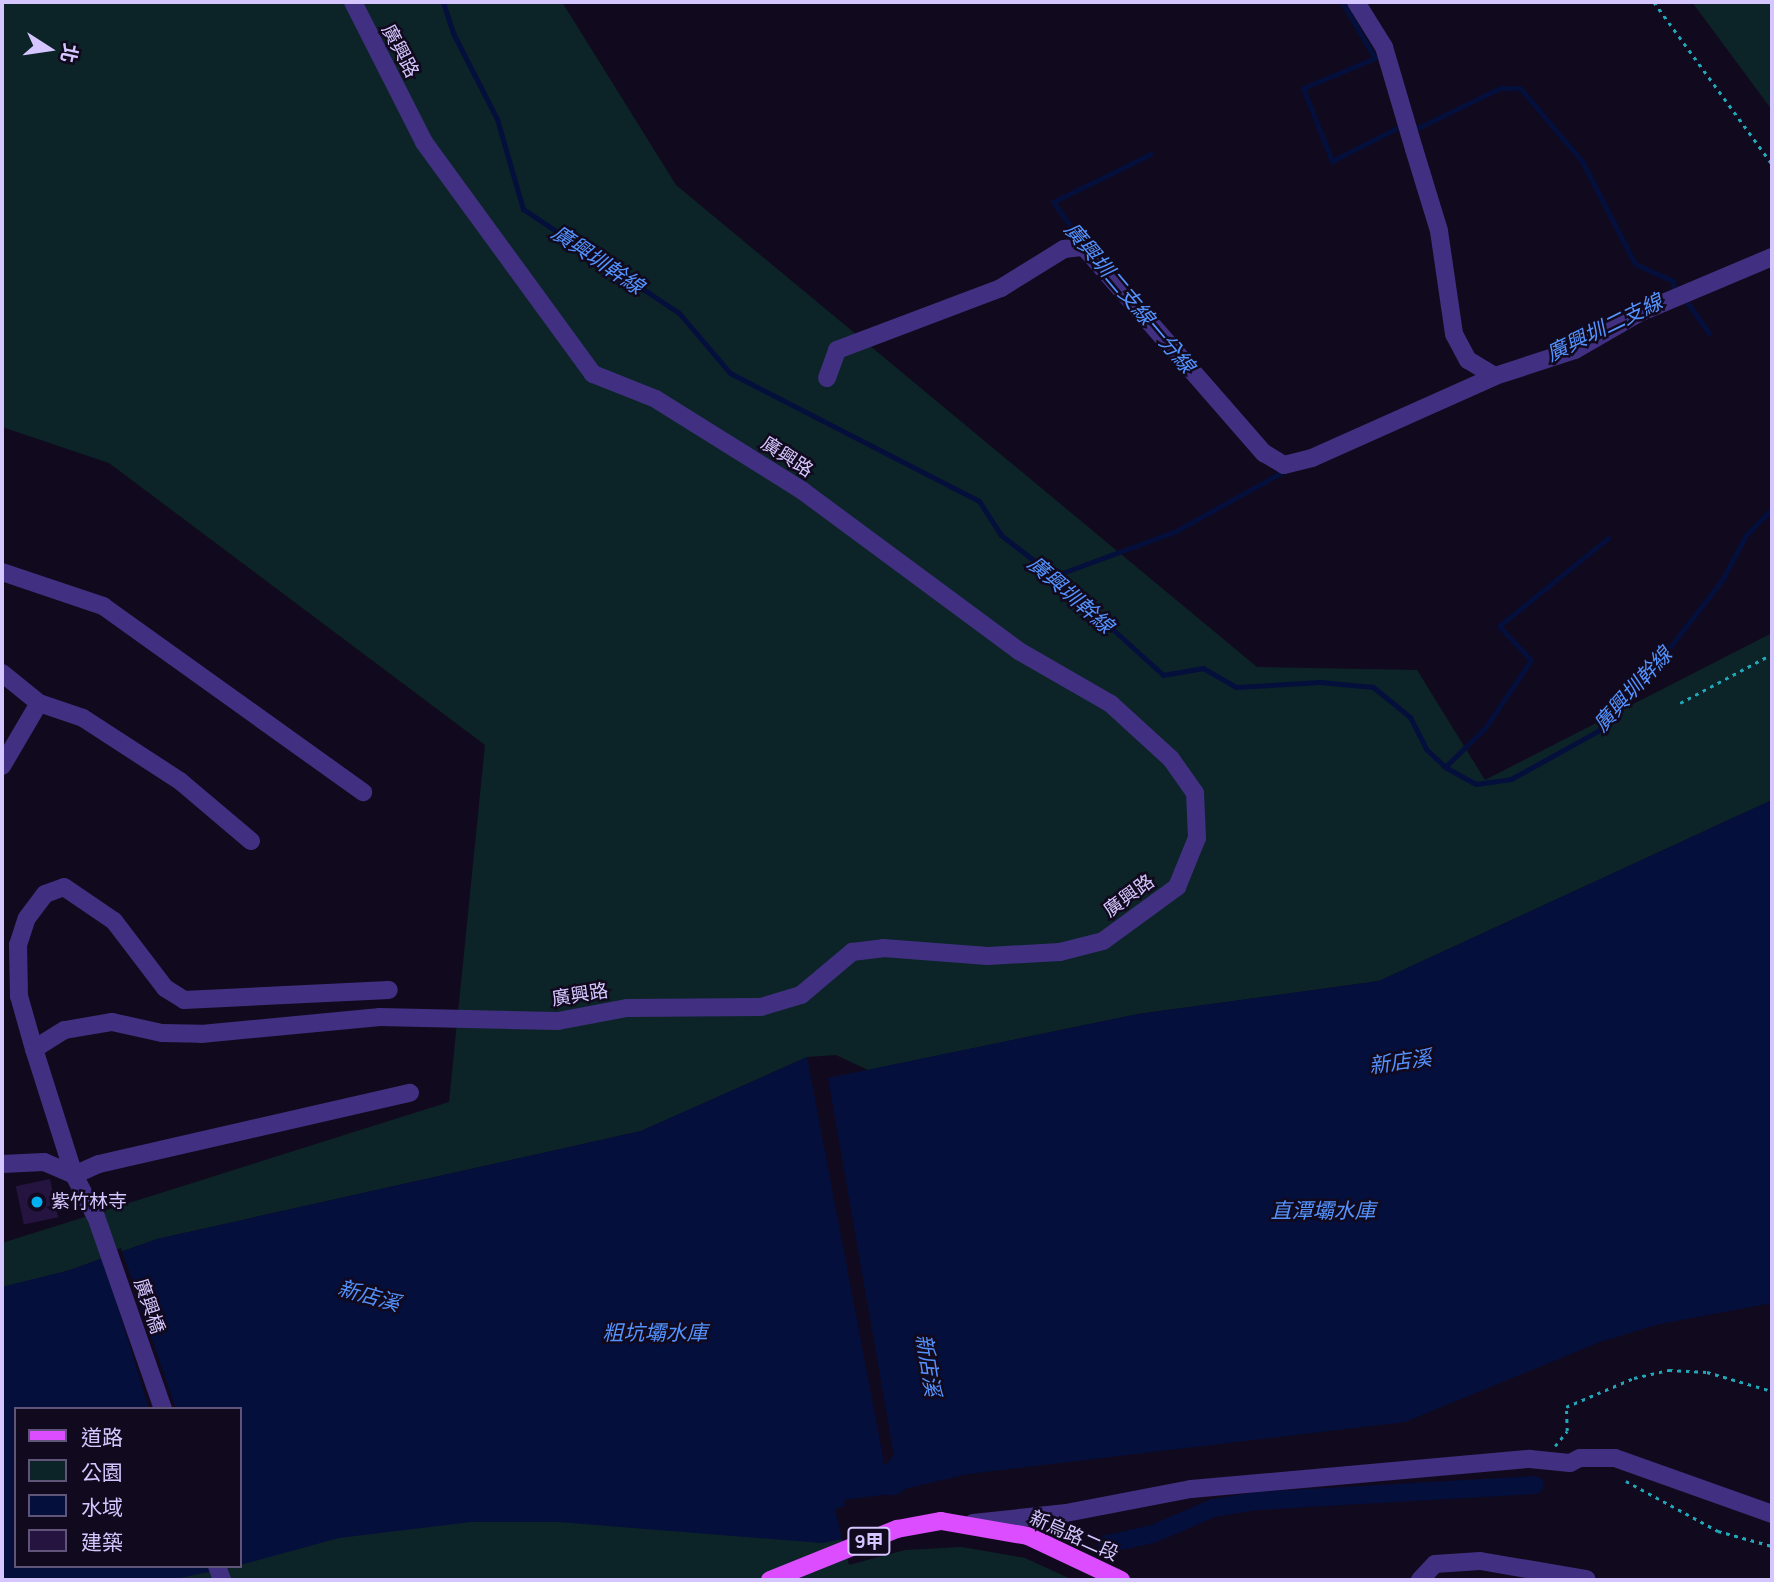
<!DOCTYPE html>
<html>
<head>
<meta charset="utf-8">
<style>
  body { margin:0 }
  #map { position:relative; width:1774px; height:1582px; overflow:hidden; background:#110a1e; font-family:Manrope,"Noto Sans TC",sans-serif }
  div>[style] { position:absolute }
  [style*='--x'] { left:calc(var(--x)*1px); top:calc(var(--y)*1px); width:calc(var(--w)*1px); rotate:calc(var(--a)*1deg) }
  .green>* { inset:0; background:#0c2428 }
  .water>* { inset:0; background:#040f3c }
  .pier>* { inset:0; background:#110a1e }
  .stream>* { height:5px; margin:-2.5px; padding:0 2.5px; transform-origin:2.5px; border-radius:2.5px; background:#040f3c }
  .canal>* { height:18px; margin:-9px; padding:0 9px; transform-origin:9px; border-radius:9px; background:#040f3c }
  .river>* { height:30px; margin:-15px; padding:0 15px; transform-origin:15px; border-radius:15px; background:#040f3c }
  .building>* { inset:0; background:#251440; transform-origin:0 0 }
  .path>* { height:2.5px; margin-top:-1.25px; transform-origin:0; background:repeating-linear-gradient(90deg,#21a7b8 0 3.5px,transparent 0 8.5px) }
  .minor>* { height:18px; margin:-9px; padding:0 9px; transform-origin:9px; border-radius:9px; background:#413081 }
  .major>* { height:18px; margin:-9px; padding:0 9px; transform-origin:9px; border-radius:9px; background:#db4dff }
  .dots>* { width:19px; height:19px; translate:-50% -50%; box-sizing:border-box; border:4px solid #110a1e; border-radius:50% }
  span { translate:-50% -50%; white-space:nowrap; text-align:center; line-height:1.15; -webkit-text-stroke:5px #110a1e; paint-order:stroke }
  .shield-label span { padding:2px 5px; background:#110a1e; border:2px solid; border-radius:5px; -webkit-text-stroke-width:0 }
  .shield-label { font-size:18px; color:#d6c6ff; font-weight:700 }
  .street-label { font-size:19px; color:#d6c6ff }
  .poi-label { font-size:19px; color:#d6c6ff }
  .left { translate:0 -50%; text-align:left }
  .water-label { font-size:21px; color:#5493ff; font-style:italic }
  .frame { position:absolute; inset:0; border:4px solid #d6c6ff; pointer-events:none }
  .legend { position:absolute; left:14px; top:1407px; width:228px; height:161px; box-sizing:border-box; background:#110a1e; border:2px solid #605578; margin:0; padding:9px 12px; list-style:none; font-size:21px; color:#d6c6ff }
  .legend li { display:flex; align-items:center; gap:14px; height:35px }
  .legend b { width:35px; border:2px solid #605578 }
  .north { position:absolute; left:14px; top:14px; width:70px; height:70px; -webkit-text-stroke:5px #110a1e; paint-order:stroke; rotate:102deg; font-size:19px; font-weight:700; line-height:28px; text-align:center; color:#d6c6ff }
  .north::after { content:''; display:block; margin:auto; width:24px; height:32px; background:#d6c6ff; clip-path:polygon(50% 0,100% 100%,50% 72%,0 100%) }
</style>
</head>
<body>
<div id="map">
  <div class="green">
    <i style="clip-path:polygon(2px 2px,562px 2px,676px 185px,1257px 667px,1417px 670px,1485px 780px,1772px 633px,1772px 800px,1379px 981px,1138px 1014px,868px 1070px,836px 1055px,807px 1057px,641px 1131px,157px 1239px,67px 1271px,2px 1287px,2px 1243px,449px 1102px,485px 745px,109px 463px,2px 427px)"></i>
    <i style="clip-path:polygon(1692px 2px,1772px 2px,1772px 110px)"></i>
    <i style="clip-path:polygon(evenodd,76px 1360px,821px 1543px,842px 1539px,849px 1565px,905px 1550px,962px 1547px,1025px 1558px,1073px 1580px,2px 1580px,2px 1378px,76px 1360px,16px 1409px,240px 1409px,240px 1566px,16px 1566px,16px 1409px)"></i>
  </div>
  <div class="water">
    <i style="clip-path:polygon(1772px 800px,1772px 1303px,1660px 1324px,1600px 1342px,1405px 1422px,968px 1474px,900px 1490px,828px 1078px,1138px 1014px,1379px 981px)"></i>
    <i style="clip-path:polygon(807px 1057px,890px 1494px,844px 1500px,845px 1506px,835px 1509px,842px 1539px,822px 1543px,558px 1522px,471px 1522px,339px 1538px,240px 1565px,240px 1409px,16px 1409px,16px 1566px,238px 1566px,170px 1580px,2px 1580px,2px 1287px,67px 1271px,157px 1239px,641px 1131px)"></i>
  </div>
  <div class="pier">
    <i style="clip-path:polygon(121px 1248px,176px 1409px,149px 1409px,102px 1255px)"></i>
  </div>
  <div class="stream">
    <i style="--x:443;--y:2;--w:33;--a:72"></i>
    <i style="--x:453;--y:33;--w:97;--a:62.9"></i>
    <i style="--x:497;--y:119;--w:94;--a:73.9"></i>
    <i style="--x:523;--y:209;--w:187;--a:33.7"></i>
    <i style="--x:679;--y:313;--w:79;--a:49.6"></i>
    <i style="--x:730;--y:373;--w:280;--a:27.2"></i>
    <i style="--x:979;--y:501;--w:40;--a:57.1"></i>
    <i style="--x:1001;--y:535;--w:67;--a:37.7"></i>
    <i style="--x:1054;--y:576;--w:147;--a:42.2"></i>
    <i style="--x:1163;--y:675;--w:41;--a:-9.9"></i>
    <i style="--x:1203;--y:668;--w:38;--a:30"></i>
    <i style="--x:1236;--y:687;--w:84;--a:-3.4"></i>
    <i style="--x:1320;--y:682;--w:53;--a:5.4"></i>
    <i style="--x:1373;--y:687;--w:48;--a:39"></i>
    <i style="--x:1410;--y:717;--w:36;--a:63"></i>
    <i style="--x:1426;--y:749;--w:26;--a:43"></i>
    <i style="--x:1445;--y:767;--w:35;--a:29"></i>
    <i style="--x:1476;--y:784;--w:35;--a:-8"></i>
    <i style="--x:1511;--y:779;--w:99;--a:-28.9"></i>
    <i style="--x:1598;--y:731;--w:104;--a:-49.3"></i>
    <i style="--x:1666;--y:652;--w:91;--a:-52.1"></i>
    <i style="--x:1722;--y:580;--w:51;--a:-61.9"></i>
    <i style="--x:1746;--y:535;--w:37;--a:-45"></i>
    <i style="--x:1342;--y:2;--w:65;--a:59.5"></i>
    <i style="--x:1375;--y:58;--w:78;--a:157.4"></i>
    <i style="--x:1303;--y:88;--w:79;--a:68.3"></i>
    <i style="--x:1332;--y:161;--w:75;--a:-26.9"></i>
    <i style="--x:1399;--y:127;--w:21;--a:0"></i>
    <i style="--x:1420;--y:127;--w:89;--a:-26"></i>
    <i style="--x:1500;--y:88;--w:20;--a:0"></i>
    <i style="--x:1520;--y:88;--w:96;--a:49.7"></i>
    <i style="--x:1582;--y:161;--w:116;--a:62.8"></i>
    <i style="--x:1635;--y:264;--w:42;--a:24.1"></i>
    <i style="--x:1673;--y:281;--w:12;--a:85"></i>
    <i style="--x:1084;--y:244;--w:52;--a:-126.4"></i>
    <i style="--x:1053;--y:202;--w:109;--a:-26.1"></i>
    <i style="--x:1684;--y:298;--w:43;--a:54.5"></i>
    <i style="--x:1054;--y:576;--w:130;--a:-20.2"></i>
    <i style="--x:1176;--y:531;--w:126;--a:-29"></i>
    <i style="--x:1445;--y:767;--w:56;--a:-44.3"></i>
    <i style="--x:1485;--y:728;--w:82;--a:-55.9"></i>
    <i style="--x:1531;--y:660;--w:47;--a:-133.3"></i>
    <i style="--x:1499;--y:626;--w:140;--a:-38.9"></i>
  </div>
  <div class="canal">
    <i style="--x:1107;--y:1544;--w:47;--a:-12.3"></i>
    <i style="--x:1153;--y:1534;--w:65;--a:-23.4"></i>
    <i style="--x:1213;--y:1508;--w:45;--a:-9"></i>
    <i style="--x:1257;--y:1501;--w:278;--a:-3.3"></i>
  </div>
  <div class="river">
    <i style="--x:847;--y:1477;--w:46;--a:3.7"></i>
    <i style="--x:893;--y:1480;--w:47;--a:-51.9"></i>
  </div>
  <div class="building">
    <i style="left:50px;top:1179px;width:39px;height:35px;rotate:78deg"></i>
  </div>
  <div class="path">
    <i style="--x:1654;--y:2;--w:200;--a:53.9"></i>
    <i style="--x:1680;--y:703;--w:104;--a:-28"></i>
    <i style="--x:1555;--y:1446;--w:19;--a:-51"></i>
    <i style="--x:1567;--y:1431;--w:24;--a:-92"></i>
    <i style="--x:1566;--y:1407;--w:74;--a:-23.1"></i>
    <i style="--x:1634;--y:1378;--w:36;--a:-13"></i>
    <i style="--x:1669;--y:1370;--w:38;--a:3"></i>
    <i style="--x:1707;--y:1372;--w:68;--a:16.3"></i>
    <i style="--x:1626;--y:1481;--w:105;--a:28.5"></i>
    <i style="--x:1718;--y:1531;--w:56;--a:15.5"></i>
  </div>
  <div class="minor">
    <i style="--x:1356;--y:2;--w:53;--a:58.1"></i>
    <i style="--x:1384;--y:47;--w:106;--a:73.6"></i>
    <i style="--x:1414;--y:149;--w:86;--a:73"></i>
    <i style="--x:1439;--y:231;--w:104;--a:81.7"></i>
    <i style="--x:1454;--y:334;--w:30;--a:62"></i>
    <i style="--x:1468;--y:360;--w:31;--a:31"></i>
    <i style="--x:1495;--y:376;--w:84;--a:-18"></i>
    <i style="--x:1575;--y:350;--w:72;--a:-30.1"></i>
    <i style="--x:1637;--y:314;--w:147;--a:-22.9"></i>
    <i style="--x:827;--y:378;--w:30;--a:-70"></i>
    <i style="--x:837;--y:350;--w:175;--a:-20.7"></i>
    <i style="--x:1001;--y:288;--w:74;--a:-31.8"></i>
    <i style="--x:1064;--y:249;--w:20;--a:-6"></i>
    <i style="--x:1084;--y:247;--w:274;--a:48.9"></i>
    <i style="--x:1264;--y:453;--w:23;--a:31"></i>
    <i style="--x:1284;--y:465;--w:29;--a:-14"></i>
    <i style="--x:1312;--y:458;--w:201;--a:-24.1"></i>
    <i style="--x:2;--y:572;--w:107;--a:18.6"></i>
    <i style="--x:103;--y:606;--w:320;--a:35.6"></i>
    <i style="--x:2;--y:673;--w:48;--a:39"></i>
    <i style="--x:39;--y:703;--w:73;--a:120.4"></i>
    <i style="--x:39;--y:703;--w:46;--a:18.8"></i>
    <i style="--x:83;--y:718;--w:116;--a:33"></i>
    <i style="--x:180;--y:781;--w:93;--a:40.2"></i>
    <i style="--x:34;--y:1049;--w:55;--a:-105.8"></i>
    <i style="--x:19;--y:996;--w:51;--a:-91.1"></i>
    <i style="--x:18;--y:945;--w:28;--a:-72"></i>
    <i style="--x:27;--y:918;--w:30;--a:-53"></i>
    <i style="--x:45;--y:894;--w:20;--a:-20"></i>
    <i style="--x:64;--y:887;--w:60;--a:34.2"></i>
    <i style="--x:114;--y:921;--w:84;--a:52.7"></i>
    <i style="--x:165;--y:988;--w:22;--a:32"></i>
    <i style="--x:184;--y:1000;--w:205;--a:-2.8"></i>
    <i style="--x:2;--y:1164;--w:42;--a:-2.7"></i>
    <i style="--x:44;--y:1162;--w:33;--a:23"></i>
    <i style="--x:74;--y:1175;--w:27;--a:-24"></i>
    <i style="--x:99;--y:1164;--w:319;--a:-12.9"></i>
    <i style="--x:163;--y:1409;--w:203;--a:-109.2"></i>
    <i style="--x:96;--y:1217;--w:47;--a:-117.6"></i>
    <i style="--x:74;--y:1175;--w:132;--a:-107.6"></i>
    <i style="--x:34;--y:1049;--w:36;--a:-32"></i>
    <i style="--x:65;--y:1030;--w:48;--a:-9.7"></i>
    <i style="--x:112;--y:1022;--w:51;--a:12.4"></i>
    <i style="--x:162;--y:1033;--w:39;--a:1"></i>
    <i style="--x:201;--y:1034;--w:180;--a:-5.4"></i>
    <i style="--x:380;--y:1017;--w:178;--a:1.3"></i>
    <i style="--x:558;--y:1021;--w:70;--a:-10.7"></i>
    <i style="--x:627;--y:1008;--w:134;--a:-0.4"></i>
    <i style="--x:761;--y:1007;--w:42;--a:-16.7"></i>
    <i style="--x:801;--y:995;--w:67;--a:-40.1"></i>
    <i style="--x:852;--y:952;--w:31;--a:-7"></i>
    <i style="--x:883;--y:948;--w:105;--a:4.4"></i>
    <i style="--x:988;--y:956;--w:72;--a:-3.2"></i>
    <i style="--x:1060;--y:952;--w:44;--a:-14.3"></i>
    <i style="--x:1103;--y:941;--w:92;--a:-36.1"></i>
    <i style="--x:1177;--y:887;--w:53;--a:-67.8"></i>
    <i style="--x:1197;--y:838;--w:45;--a:-92.5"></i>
    <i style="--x:1195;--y:793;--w:42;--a:-125.2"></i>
    <i style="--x:1171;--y:759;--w:81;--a:-137.5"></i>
    <i style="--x:1111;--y:704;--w:106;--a:-150.1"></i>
    <i style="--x:1019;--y:651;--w:269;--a:-143.5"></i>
    <i style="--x:803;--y:491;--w:173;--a:-148"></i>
    <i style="--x:656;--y:399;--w:68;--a:-158.4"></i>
    <i style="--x:593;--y:374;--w:287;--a:-126.1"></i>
    <i style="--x:424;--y:142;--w:157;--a:-116.9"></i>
    <i style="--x:973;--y:1523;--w:94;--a:-6.1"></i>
    <i style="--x:1066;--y:1513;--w:127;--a:-10.9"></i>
    <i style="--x:1191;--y:1489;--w:340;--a:-5.1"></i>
    <i style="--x:1530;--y:1459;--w:40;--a:5.7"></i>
    <i style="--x:1570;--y:1463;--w:11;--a:-27"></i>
    <i style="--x:1580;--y:1458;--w:35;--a:0"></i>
    <i style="--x:1615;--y:1458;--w:167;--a:19.6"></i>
    <i style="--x:217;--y:1566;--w:15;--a:70"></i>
    <i style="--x:1420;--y:1580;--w:22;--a:-47"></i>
    <i style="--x:1435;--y:1564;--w:45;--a:-3.8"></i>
    <i style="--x:1480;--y:1561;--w:108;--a:9.6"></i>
  </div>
  <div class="major">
    <i style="--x:770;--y:1580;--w:137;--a:-21.9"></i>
    <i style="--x:897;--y:1529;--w:45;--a:-10.3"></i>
    <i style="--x:941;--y:1521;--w:88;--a:9.8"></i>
    <i style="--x:1028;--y:1536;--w:103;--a:25.3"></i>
  </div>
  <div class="dots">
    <i style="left:37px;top:1202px;background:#00b0f1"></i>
  </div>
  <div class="shield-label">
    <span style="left:869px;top:1541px">9甲</span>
  </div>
  <div class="street-label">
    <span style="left:400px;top:51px;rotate:62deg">廣興路</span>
    <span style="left:787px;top:457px;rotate:33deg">廣興路</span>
    <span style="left:1129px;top:896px;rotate:-36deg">廣興路</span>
    <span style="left:580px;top:995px;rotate:-9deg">廣興路</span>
    <span style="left:149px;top:1306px;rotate:71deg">廣興橋</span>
    <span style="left:1074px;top:1536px;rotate:24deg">新烏路二段</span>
  </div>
  <div class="poi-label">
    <span class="left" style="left:51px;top:1202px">紫竹林寺</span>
  </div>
  <div class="water-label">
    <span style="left:598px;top:259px;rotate:34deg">廣興圳幹線</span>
    <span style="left:1130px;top:297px;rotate:50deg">廣興圳二支線一分線</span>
    <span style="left:1604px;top:327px;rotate:-26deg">廣興圳二支線</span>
    <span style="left:1071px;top:594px;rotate:41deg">廣興圳幹線</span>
    <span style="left:1632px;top:689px;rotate:-48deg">廣興圳幹線</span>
    <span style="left:1400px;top:1061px;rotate:-8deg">新店溪</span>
    <span style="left:1323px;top:1210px">直潭壩水庫</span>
    <span style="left:369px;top:1295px;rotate:16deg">新店溪</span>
    <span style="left:655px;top:1332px">粗坑壩水庫</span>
    <span style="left:929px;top:1365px;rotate:81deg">新店溪</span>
  </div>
  <div class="frame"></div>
  <ul class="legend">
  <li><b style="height:9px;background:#db4dff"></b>道路</li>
  <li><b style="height:19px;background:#0c2428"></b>公園</li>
  <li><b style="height:19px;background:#040f3c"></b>水域</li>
  <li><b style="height:19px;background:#251440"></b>建築</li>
  </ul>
  <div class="north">北</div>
</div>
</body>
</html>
